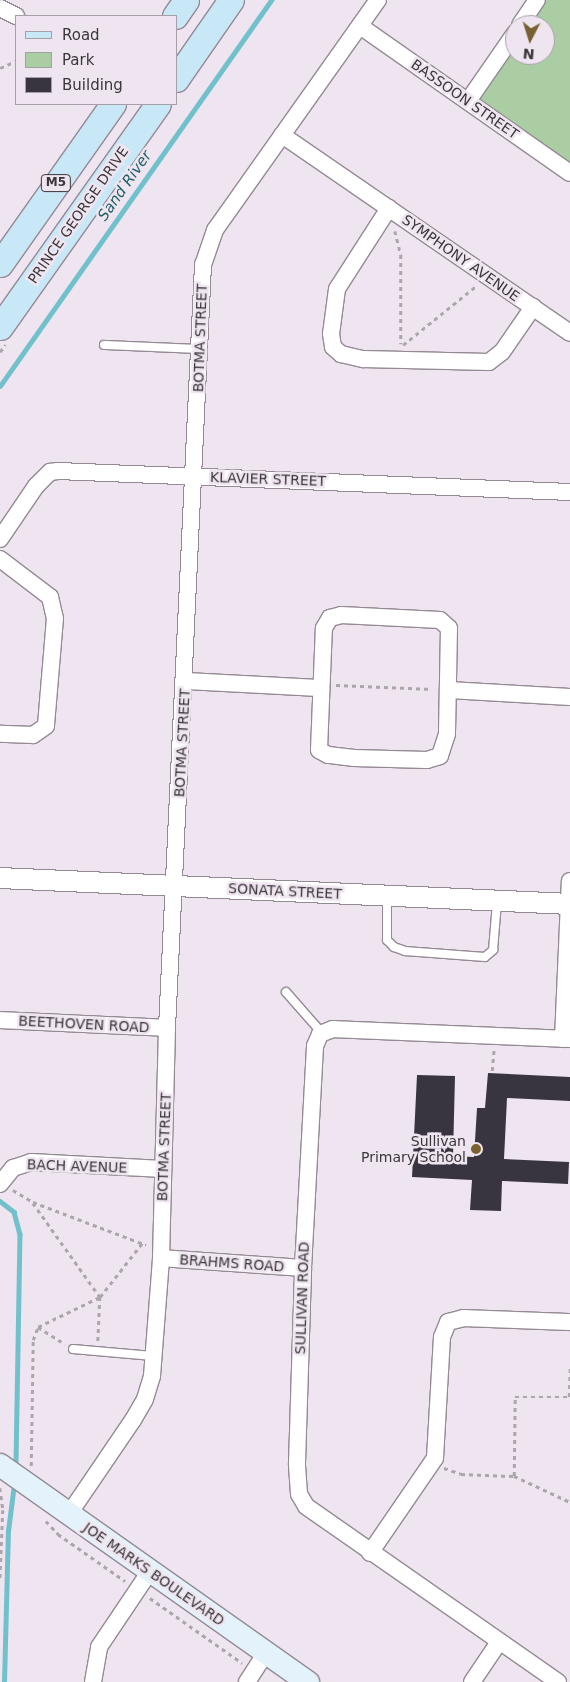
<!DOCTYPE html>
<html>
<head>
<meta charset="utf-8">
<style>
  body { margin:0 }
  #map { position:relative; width:570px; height:1682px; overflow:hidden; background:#efe5f0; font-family:"DejaVu Sans",sans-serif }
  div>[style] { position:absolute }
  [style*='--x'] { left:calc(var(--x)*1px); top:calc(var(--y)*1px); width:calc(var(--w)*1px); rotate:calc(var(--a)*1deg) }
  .green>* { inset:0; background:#aacda4 }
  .stream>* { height:4.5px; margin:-2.25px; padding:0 2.25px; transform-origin:2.25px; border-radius:2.25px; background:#70c1cb }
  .building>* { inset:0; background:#383540 }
  .path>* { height:2.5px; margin-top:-1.25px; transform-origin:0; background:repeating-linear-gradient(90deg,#ada5ad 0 4px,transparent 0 8px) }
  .roads { filter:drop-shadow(1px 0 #948a94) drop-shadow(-1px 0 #948a94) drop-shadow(0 1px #948a94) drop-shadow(0 -1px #948a94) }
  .service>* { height:8px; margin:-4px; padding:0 4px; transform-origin:4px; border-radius:4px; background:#fff }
  .minor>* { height:16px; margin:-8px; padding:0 8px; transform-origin:8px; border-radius:8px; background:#fff }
  .tertiary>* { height:20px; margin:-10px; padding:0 10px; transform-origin:10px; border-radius:10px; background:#fff }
  .secondary>* { height:22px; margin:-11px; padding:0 11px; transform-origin:11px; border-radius:11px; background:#e4f3fb }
  .primary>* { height:25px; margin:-12.5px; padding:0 12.5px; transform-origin:12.5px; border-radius:12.5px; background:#c9e8f7 }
  .dots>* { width:14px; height:14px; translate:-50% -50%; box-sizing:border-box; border:2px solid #efe5f0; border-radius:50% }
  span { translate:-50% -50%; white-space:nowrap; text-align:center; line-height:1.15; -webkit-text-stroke:5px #efe5f0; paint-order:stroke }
  .shield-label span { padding:1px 4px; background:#efe5f0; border:1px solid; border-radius:4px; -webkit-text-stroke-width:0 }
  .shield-label { font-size:12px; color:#3a363a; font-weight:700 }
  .street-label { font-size:14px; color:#3a363a }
  .poi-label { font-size:14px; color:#3a363a }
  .right { translate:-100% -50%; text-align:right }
  .water-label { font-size:15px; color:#1d6068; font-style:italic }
  .legend { position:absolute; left:15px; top:15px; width:162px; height:90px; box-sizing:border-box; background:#efe5f0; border:1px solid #a79fa7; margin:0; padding:6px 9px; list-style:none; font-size:15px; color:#3a363a }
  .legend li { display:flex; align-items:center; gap:10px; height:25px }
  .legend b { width:25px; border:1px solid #a79fa7 }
  .north { position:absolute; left:505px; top:15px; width:50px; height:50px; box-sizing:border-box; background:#efe5f0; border:1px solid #a79fa7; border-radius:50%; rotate:185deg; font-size:14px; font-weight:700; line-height:20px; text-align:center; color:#3a363a }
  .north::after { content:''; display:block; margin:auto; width:18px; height:22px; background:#786030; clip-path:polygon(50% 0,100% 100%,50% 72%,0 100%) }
</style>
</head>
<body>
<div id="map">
  <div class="green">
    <i style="clip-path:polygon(544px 0,570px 0,570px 164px,481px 100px,481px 92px,515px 42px,515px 55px,545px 55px,545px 25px,527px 25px)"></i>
  </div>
  <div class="stream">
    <i style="--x:0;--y:386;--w:472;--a:-54.9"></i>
    <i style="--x:0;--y:1201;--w:18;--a:38"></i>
    <i style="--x:14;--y:1212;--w:23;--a:75"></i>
    <i style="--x:20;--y:1234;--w:235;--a:91"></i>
    <i style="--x:4;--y:1682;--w:151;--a:-88.5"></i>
    <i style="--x:8;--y:1531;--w:47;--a:-82.7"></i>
  </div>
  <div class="building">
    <i style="clip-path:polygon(488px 1073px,570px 1077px,570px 1101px,507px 1098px,504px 1159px,569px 1162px,568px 1184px,502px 1181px,501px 1211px,470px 1210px,472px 1180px,412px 1177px,417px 1075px,455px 1076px,453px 1156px,474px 1157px,477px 1108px,485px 1108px)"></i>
  </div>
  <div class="path">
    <i style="--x:0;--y:68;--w:17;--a:-24"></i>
    <i style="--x:395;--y:231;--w:25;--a:76"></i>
    <i style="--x:401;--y:255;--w:89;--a:90"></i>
    <i style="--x:403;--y:345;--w:94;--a:-38.9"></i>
    <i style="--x:0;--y:352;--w:9;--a:-54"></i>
    <i style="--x:336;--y:685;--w:96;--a:2.4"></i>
    <i style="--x:492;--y:1071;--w:21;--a:-85"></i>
    <i style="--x:13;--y:1190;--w:23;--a:31"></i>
    <i style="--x:33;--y:1202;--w:121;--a:20.8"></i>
    <i style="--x:33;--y:1203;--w:115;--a:54.5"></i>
    <i style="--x:100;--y:1297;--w:45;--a:92.5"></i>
    <i style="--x:38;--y:1327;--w:69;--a:-25.8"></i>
    <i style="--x:100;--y:1297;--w:70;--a:-52"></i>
    <i style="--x:31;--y:1466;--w:126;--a:-89.1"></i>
    <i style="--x:33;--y:1340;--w:14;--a:-69"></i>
    <i style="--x:38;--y:1327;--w:32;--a:32"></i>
    <i style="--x:444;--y:1468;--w:18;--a:19"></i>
    <i style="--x:461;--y:1474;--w:53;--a:2.2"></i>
    <i style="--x:514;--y:1476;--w:79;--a:-89.3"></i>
    <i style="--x:515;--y:1397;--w:54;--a:0"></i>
    <i style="--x:569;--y:1397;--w:29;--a:-88"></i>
    <i style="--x:514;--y:1476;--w:62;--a:24.9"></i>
    <i style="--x:0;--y:1488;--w:22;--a:82"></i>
    <i style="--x:3;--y:1510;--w:71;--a:92.4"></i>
    <i style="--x:46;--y:1521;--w:18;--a:47"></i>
    <i style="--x:58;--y:1534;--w:82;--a:35"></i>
    <i style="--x:150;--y:1598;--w:113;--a:35.2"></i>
  </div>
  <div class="roads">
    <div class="service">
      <i style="--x:104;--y:345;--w:96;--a:2.4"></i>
      <i style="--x:387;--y:898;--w:42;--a:90"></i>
      <i style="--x:387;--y:940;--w:10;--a:45"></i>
      <i style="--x:394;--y:947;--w:12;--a:20"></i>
      <i style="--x:405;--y:951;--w:80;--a:4.3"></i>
      <i style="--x:485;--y:957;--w:11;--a:-41"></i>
      <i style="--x:493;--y:950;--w:48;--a:-85.2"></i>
      <i style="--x:286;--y:992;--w:55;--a:48.7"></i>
      <i style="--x:73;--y:1349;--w:80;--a:5"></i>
    </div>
    <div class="minor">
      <i style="--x:0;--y:8;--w:18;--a:27"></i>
      <i style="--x:520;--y:25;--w:30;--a:-56"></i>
      <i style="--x:360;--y:26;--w:256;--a:35"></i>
      <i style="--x:468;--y:101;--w:83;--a:-55.3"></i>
      <i style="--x:282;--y:135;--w:349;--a:34.5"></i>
      <i style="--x:389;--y:208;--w:96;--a:122.7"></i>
      <i style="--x:337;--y:289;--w:45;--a:97.6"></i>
      <i style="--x:331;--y:334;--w:13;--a:81"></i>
      <i style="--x:333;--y:347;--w:11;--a:41"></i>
      <i style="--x:341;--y:354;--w:23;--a:13"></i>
      <i style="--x:363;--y:359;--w:126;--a:1.4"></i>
      <i style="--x:489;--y:362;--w:16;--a:-38"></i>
      <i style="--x:502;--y:352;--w:55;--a:-55.4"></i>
      <i style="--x:0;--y:539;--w:64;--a:-55.8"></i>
      <i style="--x:36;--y:486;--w:20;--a:-45"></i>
      <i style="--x:50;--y:472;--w:8;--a:-7"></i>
      <i style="--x:58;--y:471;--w:512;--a:2.35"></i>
      <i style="--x:0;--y:559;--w:63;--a:37.2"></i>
      <i style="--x:50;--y:597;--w:22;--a:77"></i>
      <i style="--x:55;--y:618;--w:108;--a:94.8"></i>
      <i style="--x:46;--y:726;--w:16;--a:145"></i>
      <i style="--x:33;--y:735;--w:33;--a:-178"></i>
      <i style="--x:341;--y:615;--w:99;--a:2.9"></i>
      <i style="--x:440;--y:620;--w:12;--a:42"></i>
      <i style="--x:449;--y:628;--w:106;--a:91.1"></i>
      <i style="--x:447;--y:734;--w:23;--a:108"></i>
      <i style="--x:440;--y:756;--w:14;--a:163"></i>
      <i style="--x:427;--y:760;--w:73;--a:-178.4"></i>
      <i style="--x:354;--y:758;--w:26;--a:-173"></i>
      <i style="--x:328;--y:755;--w:10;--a:-151"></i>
      <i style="--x:319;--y:750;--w:122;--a:-87.7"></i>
      <i style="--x:324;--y:628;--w:12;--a:-59"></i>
      <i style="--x:330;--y:618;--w:11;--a:-15"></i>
      <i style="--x:186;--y:681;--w:133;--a:3"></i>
      <i style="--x:449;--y:690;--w:121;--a:3.3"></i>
      <i style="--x:0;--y:1020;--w:167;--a:2.7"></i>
      <i style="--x:563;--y:1039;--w:158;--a:-87.5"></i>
      <i style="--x:0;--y:1184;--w:21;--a:-51"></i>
      <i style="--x:13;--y:1168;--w:19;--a:-18"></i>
      <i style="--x:31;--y:1162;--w:132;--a:3"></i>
      <i style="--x:161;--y:1258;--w:142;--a:4"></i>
      <i style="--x:69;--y:1514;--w:114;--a:-55.8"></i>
      <i style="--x:133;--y:1420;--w:24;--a:-60"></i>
      <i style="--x:145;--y:1399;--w:24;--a:-73"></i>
      <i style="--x:152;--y:1376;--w:118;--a:-85.6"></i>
      <i style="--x:161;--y:1258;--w:230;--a:-88.5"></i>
      <i style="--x:167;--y:1028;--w:764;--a:-87.3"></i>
      <i style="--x:203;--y:265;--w:37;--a:-71"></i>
      <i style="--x:215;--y:230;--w:282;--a:-54.7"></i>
      <i style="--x:370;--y:1553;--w:115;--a:-55.6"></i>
      <i style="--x:435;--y:1458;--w:121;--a:-86.7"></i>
      <i style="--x:442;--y:1337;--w:16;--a:-68"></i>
      <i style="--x:448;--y:1322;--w:16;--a:-14"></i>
      <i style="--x:464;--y:1318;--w:106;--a:2.2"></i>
      <i style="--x:93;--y:1682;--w:36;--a:-80"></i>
      <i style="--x:99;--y:1647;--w:92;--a:-56.1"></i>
      <i style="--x:247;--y:1682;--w:35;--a:-57"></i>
      <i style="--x:472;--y:1682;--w:48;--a:-56"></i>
      <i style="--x:558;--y:1682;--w:307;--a:-145.1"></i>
      <i style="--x:306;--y:1506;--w:14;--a:-120"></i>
      <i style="--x:299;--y:1494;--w:31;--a:-94"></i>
      <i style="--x:297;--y:1463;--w:195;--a:-88.2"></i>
      <i style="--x:303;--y:1268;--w:222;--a:-86.9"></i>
      <i style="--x:315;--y:1046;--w:13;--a:-67"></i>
      <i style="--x:320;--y:1034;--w:14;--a:-21"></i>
      <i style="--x:333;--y:1029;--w:237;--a:2.4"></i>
    </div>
    <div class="tertiary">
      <i style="--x:0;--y:878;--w:571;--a:2.61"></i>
    </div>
    <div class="secondary">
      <i style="--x:0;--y:1465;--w:377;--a:35.2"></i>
    </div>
    <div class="primary">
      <i style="--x:175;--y:16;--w:19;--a:-55"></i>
      <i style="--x:176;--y:79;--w:96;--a:-55.2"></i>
      <i style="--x:0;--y:264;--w:196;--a:-54.8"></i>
      <i style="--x:0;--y:327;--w:273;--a:-54.7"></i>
    </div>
  </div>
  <div class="dots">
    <i style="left:476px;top:1149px;background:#786030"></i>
  </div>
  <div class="shield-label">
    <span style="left:56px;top:183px">M5</span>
  </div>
  <div class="street-label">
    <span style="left:465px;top:99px;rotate:35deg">BASSOON STREET</span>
    <span style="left:78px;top:215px;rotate:-55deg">PRINCE GEORGE DRIVE</span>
    <span style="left:461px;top:258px;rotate:35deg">SYMPHONY AVENUE</span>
    <span style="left:200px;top:338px;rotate:-88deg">BOTMA STREET</span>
    <span style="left:268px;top:479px;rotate:2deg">KLAVIER STREET</span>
    <span style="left:182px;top:743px;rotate:-87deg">BOTMA STREET</span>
    <span style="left:285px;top:891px;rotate:3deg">SONATA STREET</span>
    <span style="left:84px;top:1024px;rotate:3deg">BEETHOVEN ROAD</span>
    <span style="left:164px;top:1147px;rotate:-88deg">BOTMA STREET</span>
    <span style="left:77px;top:1166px;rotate:2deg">BACH AVENUE</span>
    <span style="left:232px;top:1263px;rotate:4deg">BRAHMS ROAD</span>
    <span style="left:302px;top:1298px;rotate:-88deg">SULLIVAN ROAD</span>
    <span style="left:154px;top:1574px;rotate:35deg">JOE MARKS BOULEVARD</span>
  </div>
  <div class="poi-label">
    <span class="right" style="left:466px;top:1149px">Sullivan<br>Primary School</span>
  </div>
  <div class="water-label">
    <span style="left:125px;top:186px;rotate:-55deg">Sand River</span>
  </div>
  <ul class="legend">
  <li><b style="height:6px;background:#c9e8f7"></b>Road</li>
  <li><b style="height:14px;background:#aacda4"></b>Park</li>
  <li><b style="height:14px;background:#383540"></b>Building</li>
  </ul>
  <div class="north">N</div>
</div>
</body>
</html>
